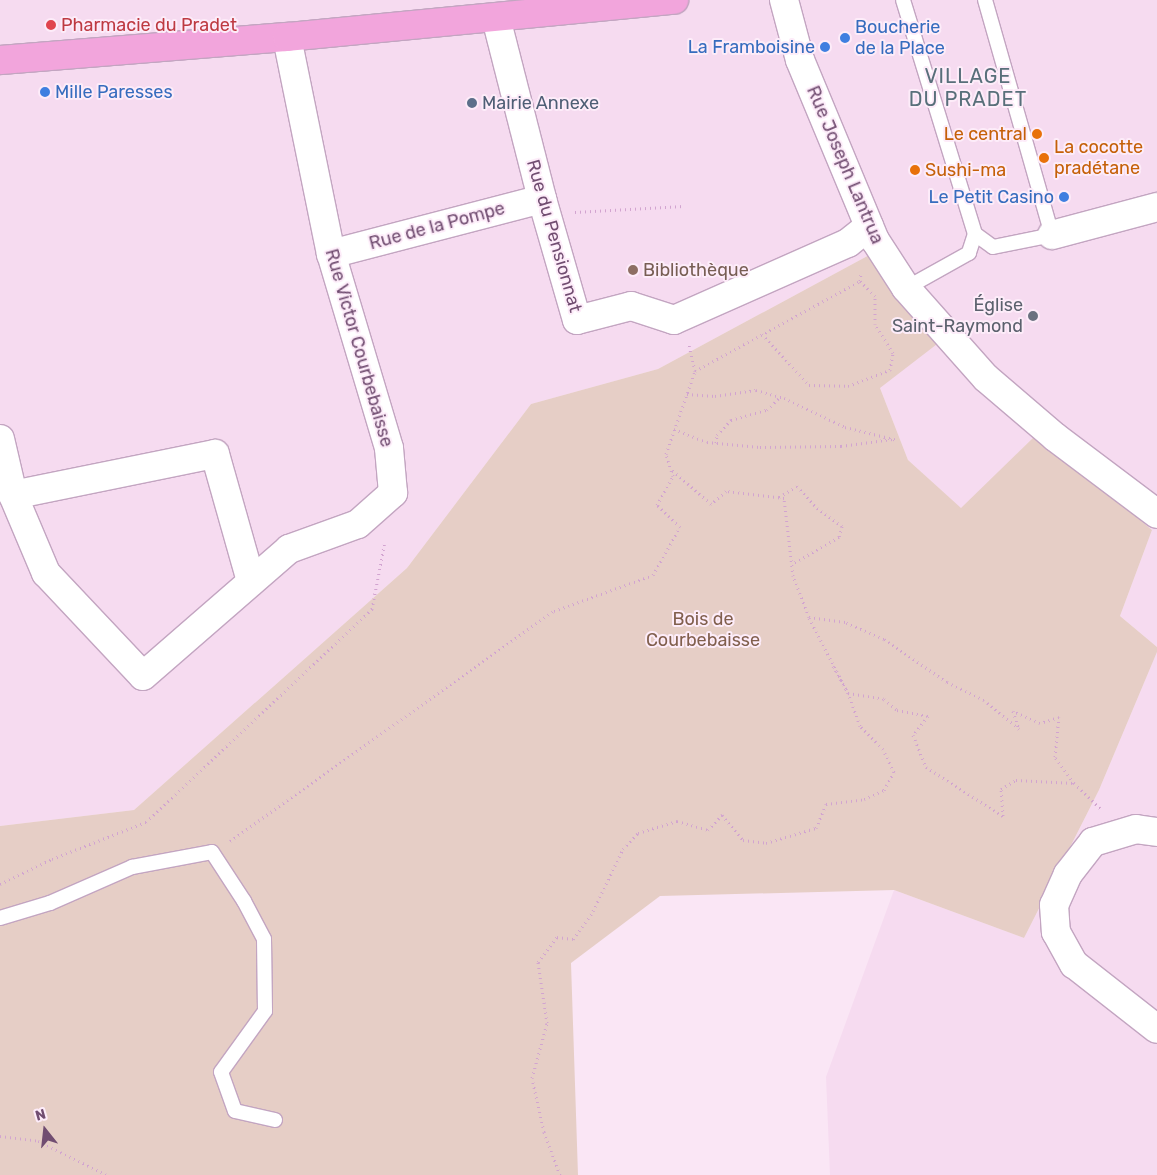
<!DOCTYPE html>
<html>
<head>
<meta charset="utf-8">
<style>
  body { margin:0 }
  #map { position:relative; width:1157px; height:1175px; overflow:hidden; background:#fae6f5; font-family:Rubik,sans-serif }
  div>[style] { position:absolute }
  [style*='--x'] { left:calc(var(--x)*1px); top:calc(var(--y)*1px); width:calc(var(--w)*1px); rotate:calc(var(--a)*1deg) }
  .residential>* { inset:0; background:#f6dbf0 }
  .green>* { inset:0; background:#e6cec6 }
  .path>* { height:3px; margin-top:-1.5px; transform-origin:0; background:repeating-linear-gradient(90deg,#d2a4d0 0 1px,transparent 0 5px) }
  .roads { filter:drop-shadow(1px 0 #c3a5c1) drop-shadow(-1px 0 #c3a5c1) drop-shadow(0 1px #c3a5c1) drop-shadow(0 -1px #c3a5c1) }
  .lane>* { height:14px; margin:-7px; padding:0 7px; transform-origin:7px; border-radius:7px; background:#fff }
  .street>* { height:28px; margin:-14px; padding:0 14px; transform-origin:14px; border-radius:14px; background:#fff }
  .primary>* { height:28px; margin:-14px; padding:0 14px; transform-origin:14px; border-radius:14px; background:#f2a5dc }
  .dots>* { width:14px; height:14px; translate:-50% -50%; box-sizing:border-box; border:2px solid #fdecf9; border-radius:50% }
  span { translate:-50% -50%; white-space:nowrap; text-align:center; line-height:1.15; -webkit-text-stroke:4px #fdecf9; paint-order:stroke }
  .health-label { font-size:18px; color:#be3a42 }
  .left { translate:0 -50%; text-align:left }
  .shop-label { font-size:18px; color:#366cbe }
  .right { translate:-100% -50%; text-align:right }
  .service-label { font-size:18px; color:#4e5e75 }
  .food-label { font-size:18px; color:#c56008 }
  .street-label { font-size:18px; color:#714d71 }
  .education-label { font-size:18px; color:#785e54 }
  .worship-label { font-size:18px; color:#5b616d }
  .park-label { font-size:18px; color:#815f4d }
  .quarter-label { font-size:20px; color:#586f7a; letter-spacing:1px }
  .north { position:absolute; left:20px; top:1105px; width:50px; height:50px; -webkit-text-stroke:4px #fdecf9; paint-order:stroke; rotate:344deg; font-size:14px; font-weight:700; line-height:20px; text-align:center; color:#714d71 }
  .north::after { content:''; display:block; margin:auto; width:18px; height:22px; background:#714d71; clip-path:polygon(50% 0,100% 100%,50% 72%,0 100%) }
</style>
</head>
<body>
<div id="map">
  <div class="residential">
    <i style="clip-path:polygon(0 0,1157px 0,1157px 647px,1120px 616px,1152px 530px,1036px 435px,961px 509px,908px 460px,880px 388px,873px 253px,658px 369px,531px 404px,407px 568px,134px 810px,0 826px)"></i>
    <i style="clip-path:polygon(1157px 652px,1157px 1175px,830px 1175px,826px 1077px,894px 890px,1024px 938px,1099px 790px)"></i>
  </div>
  <div class="green">
    <i style="clip-path:polygon(873px 253px,941px 341px,880px 388px,908px 460px,961px 508px,1037px 434px,1152px 530px,1120px 616px,1157px 647px,1157px 652px,1099px 790px,1024px 938px,894px 890px,660px 896px,571px 963px,578px 1175px,0 1175px,0 826px,134px 810px,407px 568px,531px 404px,658px 369px)"></i>
  </div>
  <div class="path">
    <i style="--x:575;--y:212;--w:109;--a:-3.2"></i>
    <i style="--x:762;--y:334;--w:69;--a:47.3"></i>
    <i style="--x:809;--y:385;--w:39;--a:1"></i>
    <i style="--x:848;--y:386;--w:45;--a:-20.9"></i>
    <i style="--x:890;--y:370;--w:17;--a:-80"></i>
    <i style="--x:893;--y:353;--w:34;--a:-122"></i>
    <i style="--x:875;--y:324;--w:28;--a:-90"></i>
    <i style="--x:875;--y:296;--w:21;--a:-135"></i>
    <i style="--x:695;--y:371;--w:188;--a:-28.6"></i>
    <i style="--x:860;--y:281;--w:8;--a:-83"></i>
    <i style="--x:687;--y:394;--w:28;--a:4"></i>
    <i style="--x:715;--y:396;--w:41;--a:-8.3"></i>
    <i style="--x:756;--y:390;--w:29;--a:16"></i>
    <i style="--x:784;--y:398;--w:68;--a:25.4"></i>
    <i style="--x:845;--y:427;--w:54;--a:14"></i>
    <i style="--x:674;--y:429;--w:35;--a:22"></i>
    <i style="--x:707;--y:442;--w:53;--a:5.4"></i>
    <i style="--x:760;--y:447;--w:81;--a:-0.7"></i>
    <i style="--x:841;--y:446;--w:52;--a:-7.7"></i>
    <i style="--x:716;--y:443;--w:8;--a:-83"></i>
    <i style="--x:717;--y:435;--w:21;--a:-47"></i>
    <i style="--x:731;--y:420;--w:37;--a:-16"></i>
    <i style="--x:767;--y:410;--w:18;--a:-45"></i>
    <i style="--x:779;--y:497;--w:21;--a:-31"></i>
    <i style="--x:797;--y:486;--w:30;--a:48"></i>
    <i style="--x:817;--y:508;--w:31;--a:36"></i>
    <i style="--x:842;--y:526;--w:11;--a:105"></i>
    <i style="--x:839;--y:537;--w:54;--a:150.1"></i>
    <i style="--x:809;--y:618;--w:85;--a:62.5"></i>
    <i style="--x:848;--y:693;--w:31;--a:-119"></i>
    <i style="--x:1074;--y:783;--w:39;--a:44"></i>
    <i style="--x:230;--y:841;--w:397;--a:-35.4"></i>
    <i style="--x:554;--y:611;--w:105;--a:-20"></i>
    <i style="--x:653;--y:575;--w:55;--a:-60.6"></i>
    <i style="--x:680;--y:527;--w:32;--a:-136"></i>
    <i style="--x:657;--y:505;--w:33;--a:-61"></i>
    <i style="--x:673;--y:476;--w:23;--a:-108"></i>
    <i style="--x:666;--y:454;--w:88;--a:-70.7"></i>
    <i style="--x:695;--y:371;--w:28;--a:-103"></i>
    <i style="--x:0;--y:884;--w:58;--a:-25.7"></i>
    <i style="--x:52;--y:859;--w:101;--a:-21.5"></i>
    <i style="--x:146;--y:822;--w:311;--a:-43.3"></i>
    <i style="--x:372;--y:609;--w:69;--a:-79.2"></i>
    <i style="--x:0;--y:1136;--w:38;--a:7"></i>
    <i style="--x:38;--y:1141;--w:77;--a:26.2"></i>
    <i style="--x:560;--y:1175;--w:46;--a:-110.4"></i>
    <i style="--x:544;--y:1132;--w:55;--a:-102.5"></i>
    <i style="--x:532;--y:1078;--w:57;--a:-74.7"></i>
    <i style="--x:547;--y:1023;--w:62;--a:-98.4"></i>
    <i style="--x:538;--y:962;--w:31;--a:-53"></i>
    <i style="--x:557;--y:937;--w:16;--a:7"></i>
    <i style="--x:573;--y:939;--w:34;--a:-54"></i>
    <i style="--x:593;--y:911;--w:69;--a:-64.2"></i>
    <i style="--x:623;--y:849;--w:22;--a:-47"></i>
    <i style="--x:638;--y:833;--w:41;--a:-17.1"></i>
    <i style="--x:677;--y:821;--w:32;--a:16"></i>
    <i style="--x:708;--y:830;--w:21;--a:-47"></i>
    <i style="--x:722;--y:815;--w:33;--a:50"></i>
    <i style="--x:743;--y:840;--w:23;--a:7"></i>
    <i style="--x:766;--y:843;--w:52;--a:-16.7"></i>
    <i style="--x:816;--y:828;--w:26;--a:-67"></i>
    <i style="--x:826;--y:804;--w:38;--a:-7"></i>
    <i style="--x:864;--y:799;--w:22;--a:-24"></i>
    <i style="--x:884;--y:790;--w:21;--a:-61"></i>
    <i style="--x:894;--y:772;--w:25;--a:-116"></i>
    <i style="--x:883;--y:749;--w:33;--a:-135"></i>
    <i style="--x:860;--y:726;--w:35;--a:-110"></i>
    <i style="--x:848;--y:693;--w:36;--a:9"></i>
    <i style="--x:884;--y:699;--w:17;--a:40"></i>
    <i style="--x:897;--y:710;--w:32;--a:11"></i>
    <i style="--x:928;--y:716;--w:24;--a:128"></i>
    <i style="--x:913;--y:735;--w:35;--a:68"></i>
    <i style="--x:926;--y:767;--w:91;--a:32.5"></i>
    <i style="--x:1003;--y:816;--w:27;--a:-94"></i>
    <i style="--x:1001;--y:789;--w:17;--a:-31"></i>
    <i style="--x:1016;--y:780;--w:58;--a:3"></i>
    <i style="--x:1074;--y:783;--w:32;--a:-126"></i>
    <i style="--x:1055;--y:757;--w:40;--a:-84.3"></i>
    <i style="--x:1059;--y:717;--w:20;--a:162"></i>
    <i style="--x:1040;--y:723;--w:30;--a:-156"></i>
    <i style="--x:1013;--y:711;--w:19;--a:72"></i>
    <i style="--x:1019;--y:729;--w:45;--a:-140.4"></i>
    <i style="--x:984;--y:700;--w:41;--a:-154.1"></i>
    <i style="--x:947;--y:682;--w:76;--a:-145.7"></i>
    <i style="--x:884;--y:639;--w:43;--a:-156.4"></i>
    <i style="--x:845;--y:622;--w:36;--a:-172"></i>
    <i style="--x:809;--y:617;--w:44;--a:-111.3"></i>
    <i style="--x:793;--y:576;--w:79;--a:-96.6"></i>
    <i style="--x:784;--y:498;--w:58;--a:-173.1"></i>
    <i style="--x:726;--y:491;--w:20;--a:139"></i>
    <i style="--x:711;--y:504;--w:53;--a:-138.8"></i>
  </div>
  <div class="roads">
    <div class="lane">
      <i style="--x:903;--y:0;--w:245;--a:72.9"></i>
      <i style="--x:975;--y:234;--w:20;--a:108"></i>
      <i style="--x:969;--y:253;--w:72;--a:150.9"></i>
      <i style="--x:975;--y:234;--w:22;--a:36"></i>
      <i style="--x:993;--y:247;--w:60;--a:-11.5"></i>
      <i style="--x:1052;--y:235;--w:244;--a:-105.9"></i>
      <i style="--x:0;--y:918;--w:52;--a:-16.7"></i>
      <i style="--x:50;--y:903;--w:90;--a:-23.7"></i>
      <i style="--x:132;--y:867;--w:81;--a:-10.6"></i>
      <i style="--x:212;--y:852;--w:59;--a:56.9"></i>
      <i style="--x:244;--y:901;--w:43;--a:62.2"></i>
      <i style="--x:264;--y:939;--w:72;--a:89.2"></i>
      <i style="--x:265;--y:1011;--w:75;--a:125.8"></i>
      <i style="--x:221;--y:1072;--w:41;--a:70.3"></i>
      <i style="--x:235;--y:1111;--w:41;--a:12.7"></i>
    </div>
    <div class="street">
      <i style="--x:784;--y:0;--w:62;--a:75.1"></i>
      <i style="--x:800;--y:60;--w:195;--a:67.4"></i>
      <i style="--x:875;--y:240;--w:57;--a:57.1"></i>
      <i style="--x:906;--y:288;--w:120;--a:48.4"></i>
      <i style="--x:986;--y:378;--w:91;--a:40.5"></i>
      <i style="--x:1055;--y:437;--w:128;--a:37"></i>
      <i style="--x:496;--y:18;--w:187;--a:75.7"></i>
      <i style="--x:542;--y:199;--w:126;--a:73.9"></i>
      <i style="--x:577;--y:320;--w:56;--a:-14.5"></i>
      <i style="--x:631;--y:306;--w:45;--a:18"></i>
      <i style="--x:674;--y:320;--w:190;--a:-23.9"></i>
      <i style="--x:848;--y:243;--w:27;--a:-39"></i>
      <i style="--x:1052;--y:235;--w:109;--a:-14.9"></i>
      <i style="--x:331;--y:254;--w:218;--a:-14.6"></i>
      <i style="--x:0;--y:439;--w:57;--a:76.9"></i>
      <i style="--x:13;--y:495;--w:85;--a:67.1"></i>
      <i style="--x:46;--y:573;--w:141;--a:46.7"></i>
      <i style="--x:143;--y:676;--w:194;--a:-41"></i>
      <i style="--x:289;--y:549;--w:73;--a:-19.9"></i>
      <i style="--x:358;--y:524;--w:47;--a:-41.5"></i>
      <i style="--x:393;--y:493;--w:45;--a:-95.1"></i>
      <i style="--x:389;--y:448;--w:202;--a:-106.6"></i>
      <i style="--x:331;--y:254;--w:221;--a:-101.5"></i>
      <i style="--x:13;--y:495;--w:206;--a:-11.5"></i>
      <i style="--x:215;--y:454;--w:132;--a:74.2"></i>
      <i style="--x:1157;--y:832;--w:21;--a:-172"></i>
      <i style="--x:1136;--y:829;--w:45;--a:163.2"></i>
      <i style="--x:1093;--y:842;--w:41;--a:128"></i>
      <i style="--x:1068;--y:874;--w:34;--a:114"></i>
      <i style="--x:1054;--y:905;--w:27;--a:86"></i>
      <i style="--x:1056;--y:932;--w:37;--a:61"></i>
      <i style="--x:1074;--y:964;--w:105;--a:38.1"></i>
    </div>
    <div class="primary">
      <i style="--x:0;--y:60;--w:288;--a:-4.6"></i>
      <i style="--x:287;--y:37;--w:389;--a:-5.5"></i>
    </div>
  </div>
  <div class="dots">
    <i style="left:51px;top:25px;background:#e0444e"></i>
    <i style="left:845px;top:38px;background:#3f7fe0"></i>
    <i style="left:825px;top:47px;background:#3f7fe0"></i>
    <i style="left:45px;top:92px;background:#3f7fe0"></i>
    <i style="left:472px;top:103px;background:#5c6f8a"></i>
    <i style="left:1037px;top:134px;background:#e8710a"></i>
    <i style="left:1044px;top:158px;background:#e8710a"></i>
    <i style="left:915px;top:170px;background:#e8710a"></i>
    <i style="left:1064px;top:197px;background:#3f7fe0"></i>
    <i style="left:633px;top:270px;background:#8d6e63"></i>
    <i style="left:1033px;top:316px;background:#6b7280"></i>
  </div>
  <div class="health-label">
    <span class="left" style="left:61px;top:25px">Pharmacie du Pradet</span>
  </div>
  <div class="shop-label">
    <span class="left" style="left:855px;top:38px">Boucherie<br>de la Place</span>
    <span class="right" style="left:815px;top:47px">La Framboisine</span>
    <span class="left" style="left:55px;top:92px">Mille Paresses</span>
    <span class="right" style="left:1054px;top:197px">Le Petit Casino</span>
  </div>
  <div class="service-label">
    <span class="left" style="left:482px;top:103px">Mairie Annexe</span>
  </div>
  <div class="food-label">
    <span class="right" style="left:1027px;top:134px">Le central</span>
    <span class="left" style="left:1054px;top:158px">La cocotte<br>pradétane</span>
    <span class="left" style="left:925px;top:170px">Sushi-ma</span>
  </div>
  <div class="street-label">
    <span style="left:845px;top:165px;rotate:67deg">Rue Joseph Lantrua</span>
    <span style="left:437px;top:226px;rotate:-15deg">Rue de la Pompe</span>
    <span style="left:554px;top:236px;rotate:74deg">Rue du Pensionnat</span>
    <span style="left:359px;top:348px;rotate:74deg">Rue Victor Courbebaisse</span>
  </div>
  <div class="education-label">
    <span class="left" style="left:643px;top:270px">Bibliothèque</span>
  </div>
  <div class="worship-label">
    <span class="right" style="left:1023px;top:316px">Église<br>Saint-Raymond</span>
  </div>
  <div class="park-label">
    <span style="left:703px;top:630px">Bois de<br>Courbebaisse</span>
  </div>
  <div class="quarter-label">
    <span style="left:968px;top:88px">VILLAGE<br>DU PRADET</span>
  </div>
  <div class="north">N</div>
</div>
</body>
</html>
